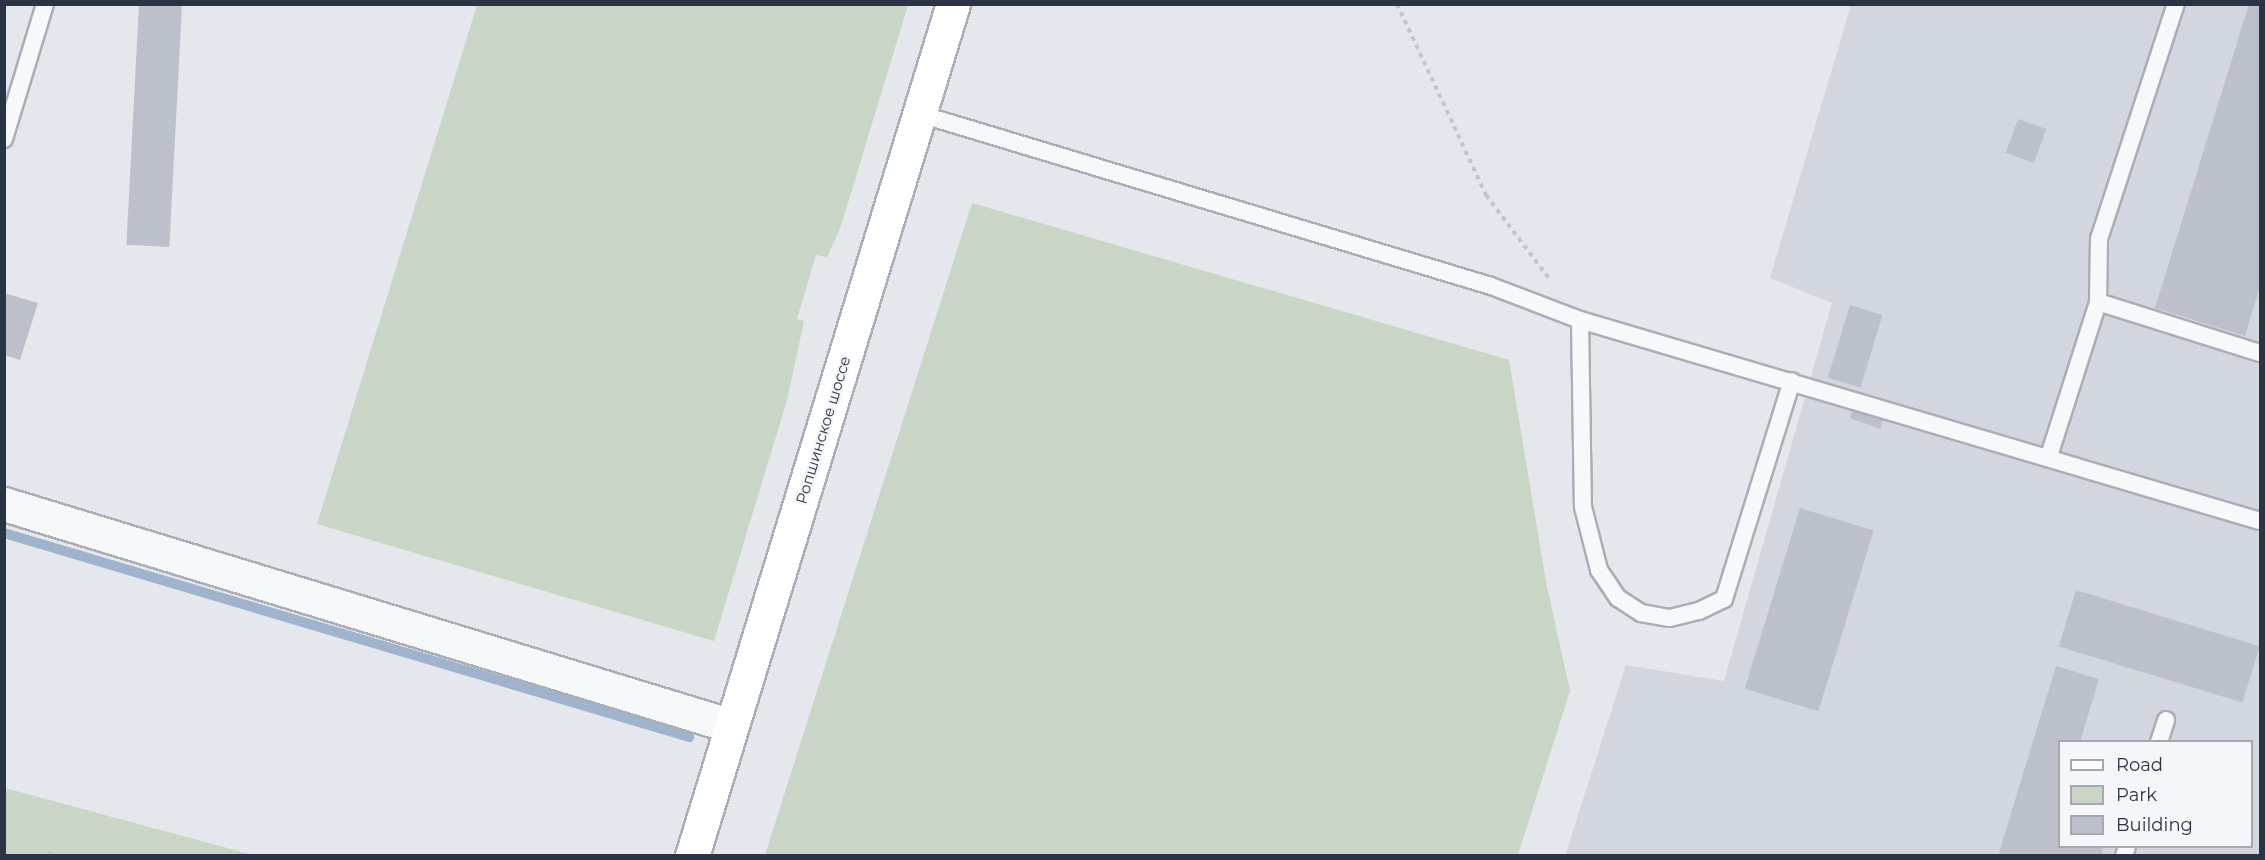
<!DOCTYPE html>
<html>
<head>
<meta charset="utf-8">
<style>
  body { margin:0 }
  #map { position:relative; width:2265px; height:860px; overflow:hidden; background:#e4e7ec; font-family:Montserrat,sans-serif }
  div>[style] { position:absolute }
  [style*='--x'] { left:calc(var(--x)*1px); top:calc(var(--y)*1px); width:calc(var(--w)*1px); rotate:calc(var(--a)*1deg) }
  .built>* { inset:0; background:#d2d6de }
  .green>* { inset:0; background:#c9d6c5 }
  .stream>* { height:10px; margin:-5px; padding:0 5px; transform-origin:5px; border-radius:5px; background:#9fb4cc }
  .building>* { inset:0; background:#bbc0ca; transform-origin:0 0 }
  .path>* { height:4px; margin-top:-2px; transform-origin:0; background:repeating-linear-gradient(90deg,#c2c5cb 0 4.5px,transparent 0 9px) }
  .roads { filter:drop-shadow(2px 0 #a9aeb7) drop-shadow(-2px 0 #a9aeb7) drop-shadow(0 2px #a9aeb7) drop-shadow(0 -2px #a9aeb7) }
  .service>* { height:16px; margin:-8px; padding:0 8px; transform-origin:8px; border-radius:8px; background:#f7f8fa }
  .minor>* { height:33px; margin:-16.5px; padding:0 16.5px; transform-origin:16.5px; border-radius:16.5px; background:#f7f8fa }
  .secondary>* { height:33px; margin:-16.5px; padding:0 16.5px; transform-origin:16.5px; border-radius:16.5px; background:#fff }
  span { translate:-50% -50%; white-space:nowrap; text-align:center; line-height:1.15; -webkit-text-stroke:4.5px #f4f6f9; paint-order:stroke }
  .street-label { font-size:15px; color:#2b3445 }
  .frame { position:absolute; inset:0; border:6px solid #2b3445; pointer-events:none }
  .legend { position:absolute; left:2058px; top:740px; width:195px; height:108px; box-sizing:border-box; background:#f4f6f9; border:2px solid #a4a8b1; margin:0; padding:8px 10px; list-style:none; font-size:18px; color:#2b3445 }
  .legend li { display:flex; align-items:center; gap:12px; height:30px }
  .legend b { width:30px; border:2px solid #a4a8b1 }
</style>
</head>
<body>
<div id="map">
  <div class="built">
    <i style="clip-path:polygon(evenodd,1851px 5px,2260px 5px,2260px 855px,1565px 856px,1626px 665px,1724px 681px,1832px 303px,1770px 278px,1851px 5px,2060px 742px,2252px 742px,2252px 846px,2060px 846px,2060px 742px)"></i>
  </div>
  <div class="green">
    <i style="clip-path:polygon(477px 5px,908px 5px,841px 226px,827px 257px,816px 255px,797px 319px,804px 321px,787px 400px,714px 641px,317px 524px)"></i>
    <i style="clip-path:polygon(972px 203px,1509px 360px,1546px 582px,1570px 691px,1518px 855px,765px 855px)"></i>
    <i style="clip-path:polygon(5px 788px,253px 855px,5px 855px)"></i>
  </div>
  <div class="stream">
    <i style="--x:4;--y:533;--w:715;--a:16.58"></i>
  </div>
  <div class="building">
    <i style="left:139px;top:4px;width:43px;height:241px;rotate:3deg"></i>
    <i style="clip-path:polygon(2249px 4px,2260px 4px,2260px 286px,2245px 336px,2155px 308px)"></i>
    <i style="left:2018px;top:119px;width:30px;height:36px;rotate:20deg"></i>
    <i style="clip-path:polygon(4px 293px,38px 303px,20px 360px,4px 355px)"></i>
    <i style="left:1850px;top:305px;width:34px;height:76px;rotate:17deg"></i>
    <i style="clip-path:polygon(1853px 408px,1885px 414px,1880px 429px,1850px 418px)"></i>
    <i style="left:1800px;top:508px;width:77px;height:189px;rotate:17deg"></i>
    <i style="left:2076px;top:590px;width:192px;height:59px;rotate:17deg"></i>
    <i style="clip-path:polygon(2056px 666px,2099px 679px,2080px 742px,2060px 742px,2060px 846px,2104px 846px,2101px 856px,1998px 856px)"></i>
  </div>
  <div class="path">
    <i style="--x:1397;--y:4;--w:211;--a:65"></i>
    <i style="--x:1486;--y:195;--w:106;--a:53"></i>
    <i style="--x:50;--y:856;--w:5;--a:-79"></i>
  </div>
  <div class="roads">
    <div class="service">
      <i style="--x:920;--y:114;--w:596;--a:16.76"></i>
      <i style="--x:1491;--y:286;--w:95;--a:20.9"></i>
      <i style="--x:1580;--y:320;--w:709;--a:16.47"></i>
      <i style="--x:4;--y:139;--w:141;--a:-73.1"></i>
      <i style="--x:2098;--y:302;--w:170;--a:17.5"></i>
      <i style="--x:1580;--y:320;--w:187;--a:89.1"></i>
      <i style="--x:1583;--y:507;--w:65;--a:75.7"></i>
      <i style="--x:1599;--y:570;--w:34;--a:56"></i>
      <i style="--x:1618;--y:598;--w:27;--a:33"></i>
      <i style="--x:1641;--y:613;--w:29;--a:10"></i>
      <i style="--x:1670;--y:618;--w:30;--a:-14"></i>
      <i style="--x:1699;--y:611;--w:28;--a:-26"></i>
      <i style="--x:1724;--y:599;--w:228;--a:-72.7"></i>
      <i style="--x:2049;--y:456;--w:162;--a:-72.3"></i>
      <i style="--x:2098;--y:302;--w:63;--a:-89.1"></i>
      <i style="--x:2099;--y:239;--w:247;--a:-71.9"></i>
      <i style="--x:2159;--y:742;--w:23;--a:-72"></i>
      <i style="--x:2124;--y:856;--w:10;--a:-73"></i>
    </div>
    <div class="minor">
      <i style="--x:4;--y:504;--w:761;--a:16.96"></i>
    </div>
    <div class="secondary">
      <i style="--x:692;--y:856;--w:891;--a:-72.97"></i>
    </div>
  </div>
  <div class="street-label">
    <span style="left:823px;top:430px;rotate:-73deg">Ропшинское шоссе</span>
  </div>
  <div class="frame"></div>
  <ul class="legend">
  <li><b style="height:8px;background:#fff"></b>Road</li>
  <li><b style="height:16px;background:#c9d6c5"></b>Park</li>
  <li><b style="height:16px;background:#bbc0ca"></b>Building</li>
  </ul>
</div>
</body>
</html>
